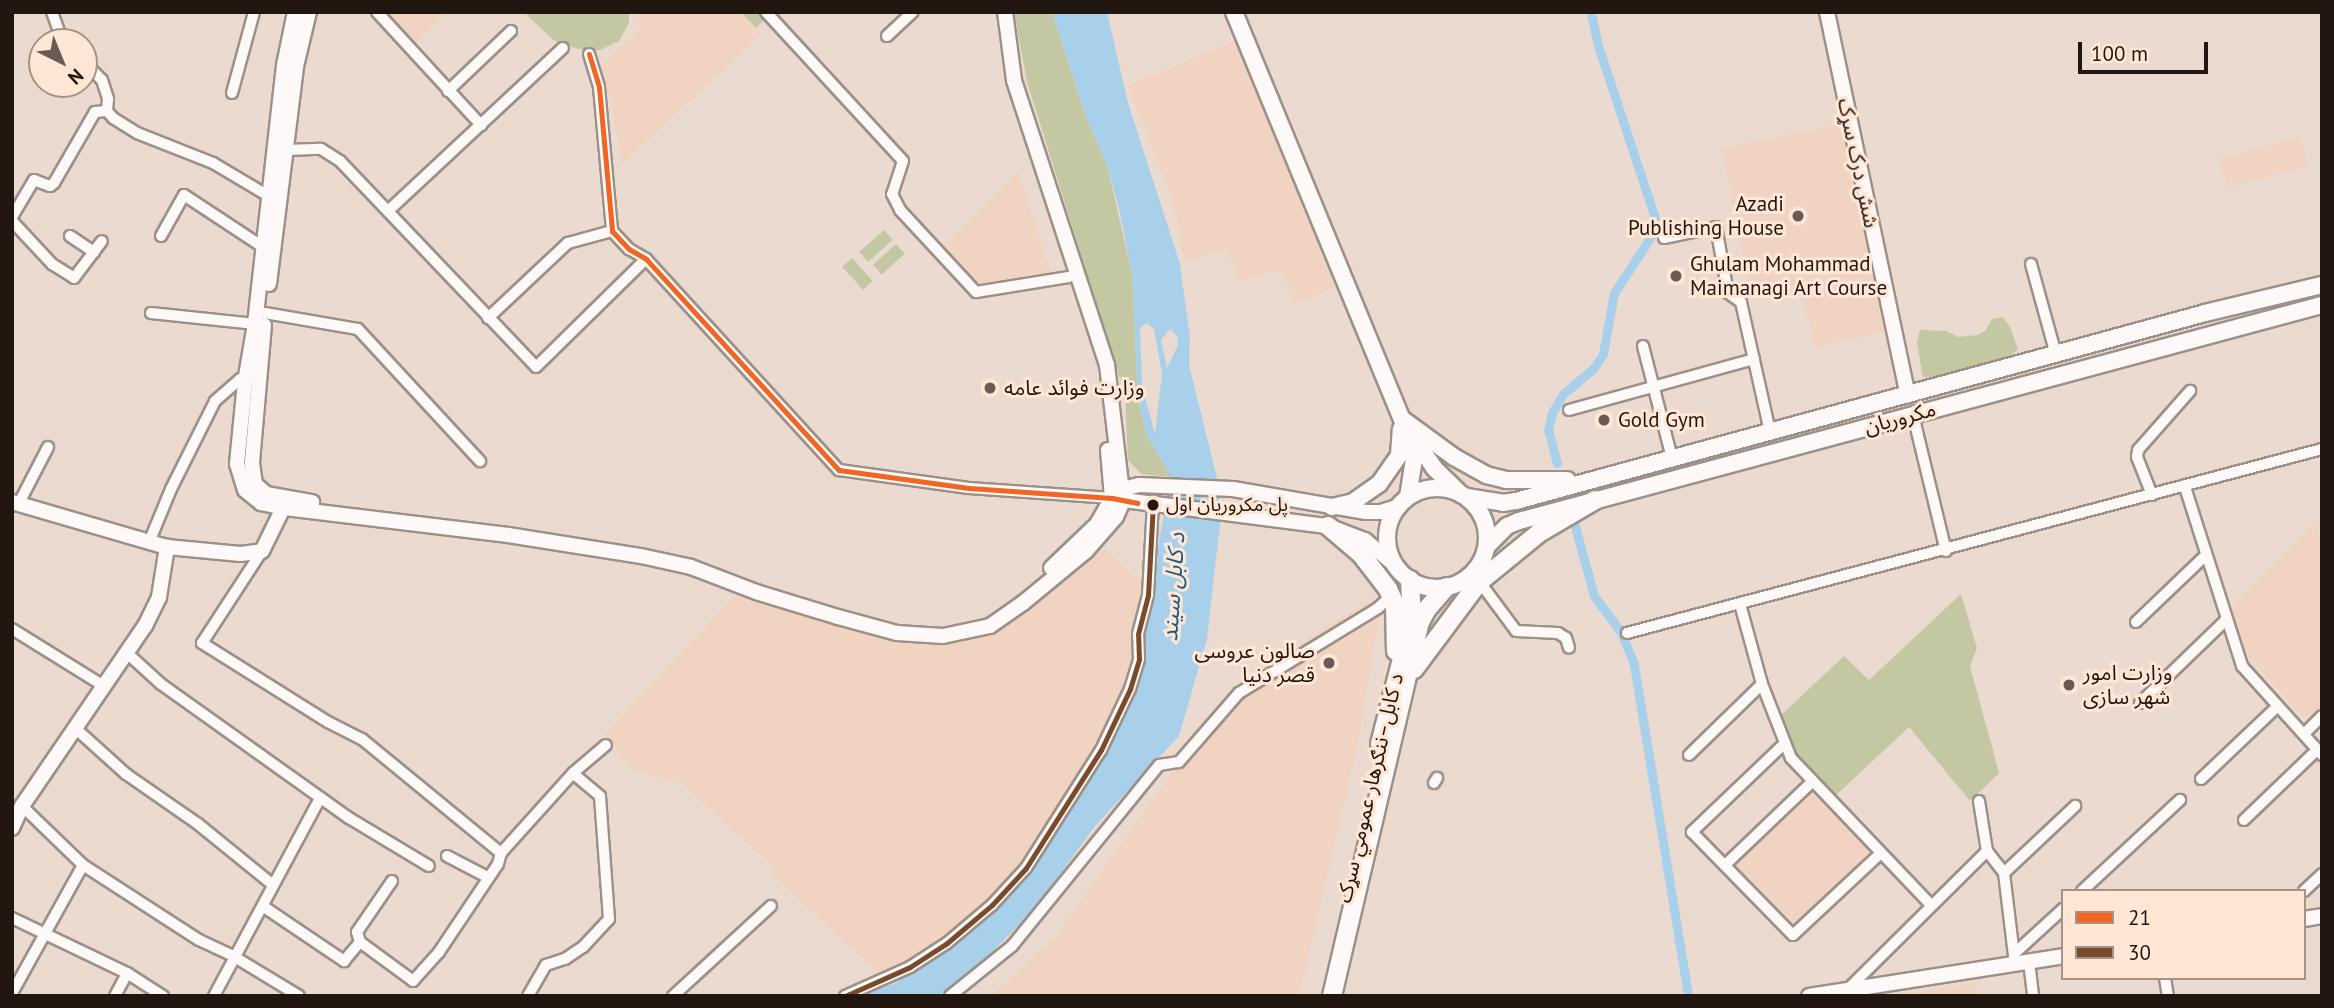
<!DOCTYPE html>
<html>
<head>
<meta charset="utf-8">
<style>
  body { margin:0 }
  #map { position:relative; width:2334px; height:1008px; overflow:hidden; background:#eadacf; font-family:"PT Sans","Noto Sans Arabic",sans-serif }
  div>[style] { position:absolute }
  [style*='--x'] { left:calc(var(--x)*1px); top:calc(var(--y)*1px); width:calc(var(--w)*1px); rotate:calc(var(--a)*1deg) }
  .built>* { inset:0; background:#f0d4c1; transform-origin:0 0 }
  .green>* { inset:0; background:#c3c7a2; transform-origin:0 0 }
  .water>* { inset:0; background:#a9d0eb }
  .canal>* { height:9px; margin:-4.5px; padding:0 4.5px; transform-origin:4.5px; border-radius:4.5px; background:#a9d0eb }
  .roads { filter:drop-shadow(2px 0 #9c9088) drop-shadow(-2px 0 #9c9088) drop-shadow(0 2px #9c9088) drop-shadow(0 -2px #9c9088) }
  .street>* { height:10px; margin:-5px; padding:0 5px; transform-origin:5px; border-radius:5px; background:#fcf9f8 }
  .secondary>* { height:14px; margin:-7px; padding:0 7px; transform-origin:7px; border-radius:7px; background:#fcf9f8 }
  .primary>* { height:16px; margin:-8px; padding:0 8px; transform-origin:8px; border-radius:8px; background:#fcf9f8 }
  .primary>.ring { margin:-8px; padding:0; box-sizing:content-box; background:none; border:16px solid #fcf9f8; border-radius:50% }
  .highway>* { height:18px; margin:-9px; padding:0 9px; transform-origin:9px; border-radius:9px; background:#fcf9f8 }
  .bus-1>* { height:5px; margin:-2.5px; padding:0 2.5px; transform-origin:2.5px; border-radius:2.5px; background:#f26522 }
  .bus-2>* { height:5px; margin:-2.5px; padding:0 2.5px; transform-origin:2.5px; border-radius:2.5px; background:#7a4b2a }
  .dots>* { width:19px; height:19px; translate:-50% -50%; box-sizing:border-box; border:4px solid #ffe6d5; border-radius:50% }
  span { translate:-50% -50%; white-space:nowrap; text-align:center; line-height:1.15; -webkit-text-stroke:6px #ffe6d5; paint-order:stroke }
  .bus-label { font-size:19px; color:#221710 }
  .left { translate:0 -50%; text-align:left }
  .street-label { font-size:21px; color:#221710 }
  .poi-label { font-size:21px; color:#221710 }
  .right { translate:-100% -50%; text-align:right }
  .water-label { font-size:23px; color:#1f5b7f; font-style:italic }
  .frame { position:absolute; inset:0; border:14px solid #221710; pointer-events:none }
  .legend { position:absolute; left:2061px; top:889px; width:245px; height:91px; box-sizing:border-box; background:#ffe6d5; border:2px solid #a79386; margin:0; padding:9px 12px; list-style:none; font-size:21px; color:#221710 }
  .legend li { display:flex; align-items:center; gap:14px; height:35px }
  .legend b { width:35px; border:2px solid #a79386 }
  .north { position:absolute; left:28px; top:28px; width:70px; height:70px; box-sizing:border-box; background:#ffe6d5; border:2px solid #a79386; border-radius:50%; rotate:137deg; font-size:19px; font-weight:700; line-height:28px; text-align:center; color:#221710 }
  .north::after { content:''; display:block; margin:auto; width:24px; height:32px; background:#685b53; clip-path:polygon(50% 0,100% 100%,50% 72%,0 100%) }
  .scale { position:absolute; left:2078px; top:42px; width:130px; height:32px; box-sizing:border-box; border:4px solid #221710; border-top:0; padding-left:9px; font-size:21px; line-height:24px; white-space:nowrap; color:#221710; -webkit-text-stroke:5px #ffe6d5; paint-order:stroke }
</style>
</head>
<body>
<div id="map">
  <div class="built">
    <i style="clip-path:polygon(388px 12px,448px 12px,415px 43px)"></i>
    <i style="clip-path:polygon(638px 12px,741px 12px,761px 35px,621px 165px,612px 104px,599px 67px,643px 26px,636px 18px)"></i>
    <i style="clip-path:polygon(1236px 40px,1335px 287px,1294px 304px,1282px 270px,1240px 281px,1226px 250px,1185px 262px,1173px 201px,1128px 86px)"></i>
    <i style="clip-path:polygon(1842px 124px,1884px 332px,1814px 347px,1801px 284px,1751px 294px,1722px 148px)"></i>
    <i style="left:2300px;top:137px;width:30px;height:83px;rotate:75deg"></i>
    <i style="clip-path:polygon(1019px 172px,1051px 275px,977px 288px,941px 248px)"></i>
    <i style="clip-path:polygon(2316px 521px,2322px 549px,2322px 711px,2309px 723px,2245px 653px,2231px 608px)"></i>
    <i style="clip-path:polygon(1100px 544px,1143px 584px,1135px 661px,1083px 771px,1025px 862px,990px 902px,917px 957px,881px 976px,770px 873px,774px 868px,682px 784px,634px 770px,603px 736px,737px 593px,862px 632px,944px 644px,978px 638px,1019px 614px)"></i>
    <i style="clip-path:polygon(1372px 598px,1379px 620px,1359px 739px,1299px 996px,991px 996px,1056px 936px,1231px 689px)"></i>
    <i style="left:1815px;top:788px;width:88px;height:111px;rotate:46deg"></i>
    <i style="clip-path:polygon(1975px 982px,1978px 996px,1897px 996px)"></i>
  </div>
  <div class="green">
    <i style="clip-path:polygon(524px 12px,629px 12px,629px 23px,619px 41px,600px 50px,578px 49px,553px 40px)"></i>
    <i style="clip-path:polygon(741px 12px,772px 12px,756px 28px)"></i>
    <i style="clip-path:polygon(1014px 12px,1052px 12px,1086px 117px,1107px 165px,1132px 273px,1138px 399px,1147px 436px,1172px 477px,1141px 474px,1128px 460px,1125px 395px,1027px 82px)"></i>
    <i style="left:884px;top:230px;width:13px;height:33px;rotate:48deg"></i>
    <i style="left:896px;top:244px;width:13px;height:31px;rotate:48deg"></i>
    <i style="left:852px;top:258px;width:31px;height:13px;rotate:48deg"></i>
    <i style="clip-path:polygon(2003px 317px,2010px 327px,2018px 350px,2009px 356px,1940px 377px,1923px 377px,1917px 343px,1920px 330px,1946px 331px,1958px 337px,1978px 335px,1986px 330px,1992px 319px)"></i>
    <i style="clip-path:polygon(1961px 594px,1977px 648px,1970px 666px,1999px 773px,1970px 801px,1909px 727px,1833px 798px,1792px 755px,1777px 719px,1844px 656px,1869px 680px)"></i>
  </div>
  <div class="water">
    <i style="clip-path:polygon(evenodd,1052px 12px,1107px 12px,1128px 103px,1180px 264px,1190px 338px,1189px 365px,1219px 486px,1220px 524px,1207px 639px,1179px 736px,1095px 826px,1034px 910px,989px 955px,939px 996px,859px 996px,896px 983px,937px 955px,993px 911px,1028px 874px,1109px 748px,1146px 662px,1142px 632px,1171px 477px,1147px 436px,1138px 399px,1132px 273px,1119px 209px,1107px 165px,1086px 117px,1052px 12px,1147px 323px,1154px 329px,1162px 374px,1155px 434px,1142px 386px,1140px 328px,1147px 323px,1052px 12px,1170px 329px,1177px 336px,1178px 345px,1167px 368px,1161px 340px,1170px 329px)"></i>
  </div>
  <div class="canal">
    <i style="--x:1557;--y:463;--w:34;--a:-105"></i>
    <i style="--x:1548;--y:430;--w:17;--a:-77"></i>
    <i style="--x:1552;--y:413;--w:22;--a:-60"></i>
    <i style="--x:1563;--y:394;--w:39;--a:-40"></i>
    <i style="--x:1593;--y:369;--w:18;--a:-56"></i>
    <i style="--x:1603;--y:354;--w:62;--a:-79.8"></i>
    <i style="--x:1614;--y:293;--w:73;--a:-56.7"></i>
    <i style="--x:1654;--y:232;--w:14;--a:-86"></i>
    <i style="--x:1655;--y:218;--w:181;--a:-108.3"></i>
    <i style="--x:1598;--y:46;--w:35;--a:-102"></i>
    <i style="--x:1572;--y:515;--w:84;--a:74.8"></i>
    <i style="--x:1594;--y:596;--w:45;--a:53.1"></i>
    <i style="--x:1621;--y:632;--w:35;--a:68"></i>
    <i style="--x:1634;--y:665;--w:335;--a:80.7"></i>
  </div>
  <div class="roads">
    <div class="street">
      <i style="--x:52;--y:12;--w:32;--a:70"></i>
      <i style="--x:377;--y:12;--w:154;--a:47.4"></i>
      <i style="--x:766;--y:12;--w:202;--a:47.4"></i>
      <i style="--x:903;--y:161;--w:35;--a:108"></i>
      <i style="--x:892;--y:194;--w:18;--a:63"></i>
      <i style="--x:900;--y:210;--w:112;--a:47.2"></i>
      <i style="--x:976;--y:292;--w:94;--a:-9.2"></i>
      <i style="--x:887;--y:36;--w:35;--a:-43"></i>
      <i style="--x:589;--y:54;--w:34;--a:73"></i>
      <i style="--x:599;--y:87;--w:145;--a:84.8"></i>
      <i style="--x:612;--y:231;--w:25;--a:47"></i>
      <i style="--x:629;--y:249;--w:20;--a:30"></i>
      <i style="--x:646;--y:259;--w:286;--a:47.6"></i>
      <i style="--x:839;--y:470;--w:131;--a:7.9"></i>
      <i style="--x:969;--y:488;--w:143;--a:4"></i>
      <i style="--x:84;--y:62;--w:25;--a:45"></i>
      <i style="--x:102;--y:80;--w:20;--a:72"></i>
      <i style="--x:108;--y:99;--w:12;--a:95"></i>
      <i style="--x:107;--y:111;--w:9;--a:49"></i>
      <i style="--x:113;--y:118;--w:28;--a:32"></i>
      <i style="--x:137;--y:133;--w:82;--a:21.5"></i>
      <i style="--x:213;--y:163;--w:69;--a:30.7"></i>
      <i style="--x:448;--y:91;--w:87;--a:-43.6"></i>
      <i style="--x:232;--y:93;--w:84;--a:-74.8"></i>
      <i style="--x:285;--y:150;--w:36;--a:-2"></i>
      <i style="--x:321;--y:149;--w:22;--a:32"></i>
      <i style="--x:340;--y:161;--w:284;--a:46.4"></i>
      <i style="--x:536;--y:367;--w:154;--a:-44.5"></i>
      <i style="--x:388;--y:211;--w:239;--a:-43"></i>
      <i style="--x:12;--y:217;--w:43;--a:-59.3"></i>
      <i style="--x:34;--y:180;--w:17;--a:21"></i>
      <i style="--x:50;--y:186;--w:5;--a:-37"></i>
      <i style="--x:54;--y:183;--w:82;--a:-60"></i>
      <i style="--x:95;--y:112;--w:12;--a:-5"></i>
      <i style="--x:12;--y:221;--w:59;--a:47.1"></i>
      <i style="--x:52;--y:264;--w:26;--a:32"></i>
      <i style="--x:74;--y:278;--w:46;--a:-52.9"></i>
      <i style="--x:70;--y:236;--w:29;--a:34"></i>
      <i style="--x:161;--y:236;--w:47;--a:-60.7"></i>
      <i style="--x:184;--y:195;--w:95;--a:33.4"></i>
      <i style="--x:1664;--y:238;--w:53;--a:-11.9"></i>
      <i style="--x:1716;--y:227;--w:67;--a:79.7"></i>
      <i style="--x:1728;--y:293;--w:16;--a:35"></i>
      <i style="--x:1741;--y:302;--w:133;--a:77.4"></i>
      <i style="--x:2031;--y:264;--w:94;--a:74.6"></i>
      <i style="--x:151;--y:313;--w:105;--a:6"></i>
      <i style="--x:265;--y:313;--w:94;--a:9.8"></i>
      <i style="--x:358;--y:329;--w:180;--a:47.3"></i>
      <i style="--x:488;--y:318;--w:110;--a:-43.2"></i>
      <i style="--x:568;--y:243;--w:46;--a:-15.3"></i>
      <i style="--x:1643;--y:346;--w:116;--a:75.5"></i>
      <i style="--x:1569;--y:410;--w:192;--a:-15.4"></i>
      <i style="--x:1913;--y:415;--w:140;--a:76.4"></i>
      <i style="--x:2185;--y:487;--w:188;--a:72.3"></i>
      <i style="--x:2242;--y:666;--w:120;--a:48"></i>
      <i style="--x:2152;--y:495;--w:41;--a:-111.5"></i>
      <i style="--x:2137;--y:457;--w:7;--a:-82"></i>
      <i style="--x:2138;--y:450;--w:79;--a:-48.6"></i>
      <i style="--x:19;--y:503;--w:63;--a:-62.6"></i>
      <i style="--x:150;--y:540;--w:55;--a:-67.6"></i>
      <i style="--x:171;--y:489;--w:98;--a:-63.4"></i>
      <i style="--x:215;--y:401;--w:33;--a:-41"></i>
      <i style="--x:240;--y:379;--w:6;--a:31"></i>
      <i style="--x:262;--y:551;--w:110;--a:123.1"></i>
      <i style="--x:202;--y:643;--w:149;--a:32.1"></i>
      <i style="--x:328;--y:722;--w:38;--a:27"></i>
      <i style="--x:362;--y:739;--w:180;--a:39.4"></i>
      <i style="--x:1473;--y:573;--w:72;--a:53.4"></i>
      <i style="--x:1516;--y:631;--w:42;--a:2.7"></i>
      <i style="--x:1558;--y:633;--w:9;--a:32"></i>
      <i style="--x:1566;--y:638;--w:10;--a:73"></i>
      <i style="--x:1740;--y:604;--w:83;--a:74.6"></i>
      <i style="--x:1762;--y:684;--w:79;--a:68.6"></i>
      <i style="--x:1791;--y:758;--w:203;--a:46.4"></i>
      <i style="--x:2136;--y:622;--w:97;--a:-43.7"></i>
      <i style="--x:12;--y:629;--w:108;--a:31.8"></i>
      <i style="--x:1627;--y:633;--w:719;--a:-14.83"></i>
      <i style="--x:127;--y:653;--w:46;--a:42.4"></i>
      <i style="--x:161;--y:684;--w:231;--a:35.5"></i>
      <i style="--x:349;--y:818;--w:93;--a:31"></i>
      <i style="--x:2140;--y:703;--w:120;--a:-44"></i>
      <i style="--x:75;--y:728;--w:69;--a:42"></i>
      <i style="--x:126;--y:774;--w:88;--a:34.8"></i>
      <i style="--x:198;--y:824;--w:97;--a:39.1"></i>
      <i style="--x:2304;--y:734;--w:25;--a:-45"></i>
      <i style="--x:1785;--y:743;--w:129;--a:136.3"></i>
      <i style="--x:1692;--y:832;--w:144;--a:45.6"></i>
      <i style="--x:1793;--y:935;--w:120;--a:-43"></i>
      <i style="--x:1689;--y:755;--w:102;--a:-44.2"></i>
      <i style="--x:2201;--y:779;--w:105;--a:-43.5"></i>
      <i style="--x:1434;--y:783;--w:6;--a:-59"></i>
      <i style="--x:1979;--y:801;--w:51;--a:80.9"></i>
      <i style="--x:1987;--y:851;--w:28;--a:52"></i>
      <i style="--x:2004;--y:873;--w:92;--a:83.1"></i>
      <i style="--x:22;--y:806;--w:85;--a:44"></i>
      <i style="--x:83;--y:865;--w:138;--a:32.9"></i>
      <i style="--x:199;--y:940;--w:38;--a:25"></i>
      <i style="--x:233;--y:956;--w:77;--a:31.2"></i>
      <i style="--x:2244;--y:820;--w:101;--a:-43.8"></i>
      <i style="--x:447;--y:856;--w:47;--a:27.6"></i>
      <i style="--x:1725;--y:865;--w:120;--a:-43.7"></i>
      <i style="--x:2004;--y:873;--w:98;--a:-43.3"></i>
      <i style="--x:392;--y:881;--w:62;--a:124.5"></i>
      <i style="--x:357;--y:932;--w:10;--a:73"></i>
      <i style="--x:360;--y:942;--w:66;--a:36.3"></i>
      <i style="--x:413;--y:981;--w:39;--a:-48"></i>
      <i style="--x:439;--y:952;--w:106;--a:-56.2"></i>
      <i style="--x:498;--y:864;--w:11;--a:-75"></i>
      <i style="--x:501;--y:853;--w:108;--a:-48"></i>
      <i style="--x:573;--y:773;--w:43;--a:-40.3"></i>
      <i style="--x:2082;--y:891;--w:134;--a:-42.9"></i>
      <i style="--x:2304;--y:891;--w:25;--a:-43"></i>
      <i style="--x:264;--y:907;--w:97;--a:34"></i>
      <i style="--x:344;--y:961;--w:25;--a:-50"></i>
      <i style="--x:12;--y:918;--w:127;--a:25.6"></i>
      <i style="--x:127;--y:973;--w:43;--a:32.6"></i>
      <i style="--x:2016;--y:952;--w:64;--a:-42.5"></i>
      <i style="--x:2029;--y:962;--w:34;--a:83"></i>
      <i style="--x:2165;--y:978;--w:18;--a:81"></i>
      <i style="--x:1847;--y:990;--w:197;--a:-44.8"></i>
      <i style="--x:12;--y:993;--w:146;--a:-61"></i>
      <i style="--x:115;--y:996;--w:26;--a:-62"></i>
      <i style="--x:214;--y:996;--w:225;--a:-61.8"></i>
      <i style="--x:528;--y:996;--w:36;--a:-60"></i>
      <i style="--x:546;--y:965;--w:20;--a:-18"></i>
      <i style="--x:565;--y:959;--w:22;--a:-34"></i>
      <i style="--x:583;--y:947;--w:38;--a:-47"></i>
      <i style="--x:609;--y:919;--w:123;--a:-94.2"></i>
      <i style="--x:600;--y:796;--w:35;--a:-140"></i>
      <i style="--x:673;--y:996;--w:133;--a:-42.6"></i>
      <i style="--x:845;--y:996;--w:71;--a:-24"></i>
      <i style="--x:910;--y:967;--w:44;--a:-33"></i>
      <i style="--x:947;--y:943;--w:59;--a:-40.2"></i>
      <i style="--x:992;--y:905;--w:50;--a:-47.4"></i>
      <i style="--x:1026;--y:868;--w:140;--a:-57.6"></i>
      <i style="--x:1101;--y:750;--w:68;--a:-64.6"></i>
      <i style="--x:1130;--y:689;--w:31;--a:-73"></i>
      <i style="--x:1139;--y:659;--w:25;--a:-92"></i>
      <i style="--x:1138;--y:634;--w:40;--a:-75.6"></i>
      <i style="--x:1148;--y:595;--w:91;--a:-86.9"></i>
      <i style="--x:950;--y:996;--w:80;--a:-38.9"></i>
      <i style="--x:1012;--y:946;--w:233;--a:-50.9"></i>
      <i style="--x:1159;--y:765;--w:20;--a:-9"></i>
      <i style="--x:1179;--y:762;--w:91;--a:-49"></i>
      <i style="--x:1239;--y:693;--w:163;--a:-31.4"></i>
      <i style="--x:1378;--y:608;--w:18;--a:-43"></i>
    </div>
    <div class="secondary">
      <i style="--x:295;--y:12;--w:54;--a:101.7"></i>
      <i style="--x:284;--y:65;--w:261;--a:96.4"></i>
      <i style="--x:255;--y:324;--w:59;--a:99.8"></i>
      <i style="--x:245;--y:382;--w:82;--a:95.6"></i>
      <i style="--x:237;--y:464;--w:27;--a:73"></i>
      <i style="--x:245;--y:490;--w:21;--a:39"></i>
      <i style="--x:261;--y:503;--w:25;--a:12"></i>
      <i style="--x:285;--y:508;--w:225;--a:6.9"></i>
      <i style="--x:508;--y:535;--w:135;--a:9"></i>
      <i style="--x:641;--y:556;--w:51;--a:12.4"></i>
      <i style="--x:691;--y:567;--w:70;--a:21"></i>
      <i style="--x:756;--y:592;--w:86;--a:17"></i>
      <i style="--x:838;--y:617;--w:61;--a:15.2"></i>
      <i style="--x:897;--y:633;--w:46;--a:3.7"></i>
      <i style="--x:943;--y:636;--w:48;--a:-12"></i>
      <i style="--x:990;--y:626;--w:40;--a:-34.9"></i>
      <i style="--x:1023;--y:603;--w:82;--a:-39.5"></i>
      <i style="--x:1086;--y:551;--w:45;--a:-48.6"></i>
      <i style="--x:1116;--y:517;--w:17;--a:-66"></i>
      <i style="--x:1123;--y:501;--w:137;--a:-96.7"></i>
      <i style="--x:1107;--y:365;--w:300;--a:-108.1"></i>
      <i style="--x:1014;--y:80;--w:69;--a:-97.5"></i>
      <i style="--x:1827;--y:12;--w:392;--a:78.1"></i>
      <i style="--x:269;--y:284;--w:220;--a:-82.9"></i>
      <i style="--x:296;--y:66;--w:56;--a:-76.5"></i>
      <i style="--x:264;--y:325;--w:139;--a:95"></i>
      <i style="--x:252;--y:463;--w:21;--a:82"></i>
      <i style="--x:255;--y:484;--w:15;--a:42"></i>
      <i style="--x:266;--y:494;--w:47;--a:9.9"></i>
      <i style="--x:1108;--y:450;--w:48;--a:85.2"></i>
      <i style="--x:1116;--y:499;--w:214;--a:7.3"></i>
      <i style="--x:1328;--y:526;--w:40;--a:21"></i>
      <i style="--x:1365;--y:540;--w:40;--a:40"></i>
      <i style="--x:12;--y:502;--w:161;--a:16.2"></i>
      <i style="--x:167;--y:547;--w:74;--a:5.4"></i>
      <i style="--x:241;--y:554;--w:21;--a:-8"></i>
      <i style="--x:262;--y:551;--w:57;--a:-63.9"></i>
      <i style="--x:1051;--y:568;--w:64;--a:-43.7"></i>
      <i style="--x:1097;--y:524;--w:30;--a:-60"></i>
      <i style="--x:1112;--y:498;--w:14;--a:-39"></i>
      <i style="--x:1123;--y:489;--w:16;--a:-14"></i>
      <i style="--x:1139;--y:485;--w:94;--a:2.4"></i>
      <i style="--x:1233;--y:489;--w:135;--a:9.8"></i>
      <i style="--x:1366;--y:512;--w:15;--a:0"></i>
      <i style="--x:1381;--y:512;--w:19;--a:-18"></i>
      <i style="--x:12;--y:828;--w:24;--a:-66"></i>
      <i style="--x:22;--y:806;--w:218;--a:-55.7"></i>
      <i style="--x:145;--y:626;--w:32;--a:-64"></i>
      <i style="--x:159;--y:597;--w:51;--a:-80.9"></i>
      <i style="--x:2304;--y:919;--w:18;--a:-9"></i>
      <i style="--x:1809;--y:996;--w:257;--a:-8.9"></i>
    </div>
    <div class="primary">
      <i style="--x:1234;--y:12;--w:440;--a:67.6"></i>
      <i style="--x:1402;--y:419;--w:42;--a:73.3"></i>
      <i style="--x:1414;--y:459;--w:38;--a:99"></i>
      <i style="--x:1402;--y:419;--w:64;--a:36.2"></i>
      <i style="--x:1454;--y:457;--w:37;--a:29"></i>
      <i style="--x:1486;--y:475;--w:21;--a:14"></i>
      <i style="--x:1506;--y:480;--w:61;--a:0"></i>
      <i style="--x:1414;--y:439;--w:35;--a:55"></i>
      <i style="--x:1434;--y:468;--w:33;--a:44"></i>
      <i class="ring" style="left:1387px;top:488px;width:84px;height:84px"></i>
      <i style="--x:1467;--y:497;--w:36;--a:9"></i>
      <i style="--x:1503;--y:503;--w:13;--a:-9"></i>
      <i style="--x:1516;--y:501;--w:714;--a:-15.26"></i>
      <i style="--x:2205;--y:313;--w:120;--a:-13.5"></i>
      <i style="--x:1332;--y:507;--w:22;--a:-13"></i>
      <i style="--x:1353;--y:502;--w:32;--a:-35"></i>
      <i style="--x:1379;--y:484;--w:35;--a:-55"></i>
      <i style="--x:1399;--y:455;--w:26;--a:-86"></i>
      <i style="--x:1487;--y:546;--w:28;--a:-45"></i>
      <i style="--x:1507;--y:526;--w:13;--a:-23"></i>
      <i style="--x:1519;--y:521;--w:832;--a:-15.06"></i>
    </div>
    <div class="highway">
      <i style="--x:1328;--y:526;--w:43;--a:40.3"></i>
      <i style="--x:1361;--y:554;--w:44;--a:52.4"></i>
      <i style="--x:1388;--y:589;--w:17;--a:66"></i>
      <i style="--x:1395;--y:605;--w:46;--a:88.8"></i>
      <i style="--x:1414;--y:669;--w:109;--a:-53.2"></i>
      <i style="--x:1479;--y:582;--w:77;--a:-39.2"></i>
      <i style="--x:1539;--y:533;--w:65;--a:-30.5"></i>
      <i style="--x:1380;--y:744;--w:128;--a:-75.5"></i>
      <i style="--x:1412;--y:620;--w:40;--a:-92.9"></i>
      <i style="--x:1332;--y:996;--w:384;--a:-76.8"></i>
      <i style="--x:1420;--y:622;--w:15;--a:-62"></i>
      <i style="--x:1427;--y:609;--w:29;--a:-49"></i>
    </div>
  </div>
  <div class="bus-1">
    <i style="--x:589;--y:54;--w:34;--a:73"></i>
    <i style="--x:599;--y:87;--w:145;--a:84.8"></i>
    <i style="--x:612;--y:231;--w:25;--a:47"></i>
    <i style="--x:629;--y:249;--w:20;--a:30"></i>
    <i style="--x:646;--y:259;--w:286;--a:47.6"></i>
    <i style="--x:839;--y:470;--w:131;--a:7.9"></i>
    <i style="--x:969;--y:488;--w:143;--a:4"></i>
    <i style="--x:1112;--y:498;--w:26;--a:11"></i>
  </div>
  <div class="bus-2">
    <i style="--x:845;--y:996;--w:71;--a:-24"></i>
    <i style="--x:910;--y:967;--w:44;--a:-33"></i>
    <i style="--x:947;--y:943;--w:59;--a:-40.2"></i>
    <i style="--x:992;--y:905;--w:50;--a:-47.4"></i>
    <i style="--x:1026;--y:868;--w:140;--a:-57.6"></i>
    <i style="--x:1101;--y:750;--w:68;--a:-64.6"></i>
    <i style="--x:1130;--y:689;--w:31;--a:-73"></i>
    <i style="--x:1139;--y:659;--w:25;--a:-92"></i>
    <i style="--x:1138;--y:634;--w:40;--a:-75.6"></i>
    <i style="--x:1148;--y:595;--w:91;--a:-86.9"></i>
  </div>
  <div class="dots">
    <i style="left:1798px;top:216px;background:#685b53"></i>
    <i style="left:1676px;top:276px;background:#685b53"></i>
    <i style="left:990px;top:388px;background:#685b53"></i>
    <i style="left:1604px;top:420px;background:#685b53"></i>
    <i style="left:1153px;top:505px;background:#221710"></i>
    <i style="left:1329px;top:663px;background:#685b53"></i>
    <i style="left:2069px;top:685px;background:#685b53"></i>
  </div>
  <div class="bus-label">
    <span class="left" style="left:1166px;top:505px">پل مکروریان اول</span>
  </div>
  <div class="street-label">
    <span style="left:1858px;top:163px;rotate:78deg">شش درک سړک</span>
    <span style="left:1900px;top:418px;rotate:-15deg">مکروریان</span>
    <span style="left:1370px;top:788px;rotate:-77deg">د کابل–ننګرهار عمومي سړک</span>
  </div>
  <div class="poi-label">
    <span class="right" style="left:1784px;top:216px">Azadi<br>Publishing House</span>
    <span class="left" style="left:1690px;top:276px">Ghulam Mohammad<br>Maimanagi Art Course</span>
    <span class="left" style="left:1004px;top:388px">وزارت فوائد عامه</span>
    <span class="left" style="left:1618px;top:420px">Gold Gym</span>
    <span class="right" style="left:1315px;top:663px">صالون عروسی<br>قصر دنیا</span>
    <span class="left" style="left:2083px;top:685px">وزارت امور<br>شهر سازی</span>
  </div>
  <div class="water-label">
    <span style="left:1173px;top:587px;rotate:-86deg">د کابل سيند</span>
  </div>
  <div class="frame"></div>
  <ul class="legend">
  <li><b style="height:9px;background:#f26522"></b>21</li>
  <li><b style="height:9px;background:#7a4b2a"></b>30</li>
  </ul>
  <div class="north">N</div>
  <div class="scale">100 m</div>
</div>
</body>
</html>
